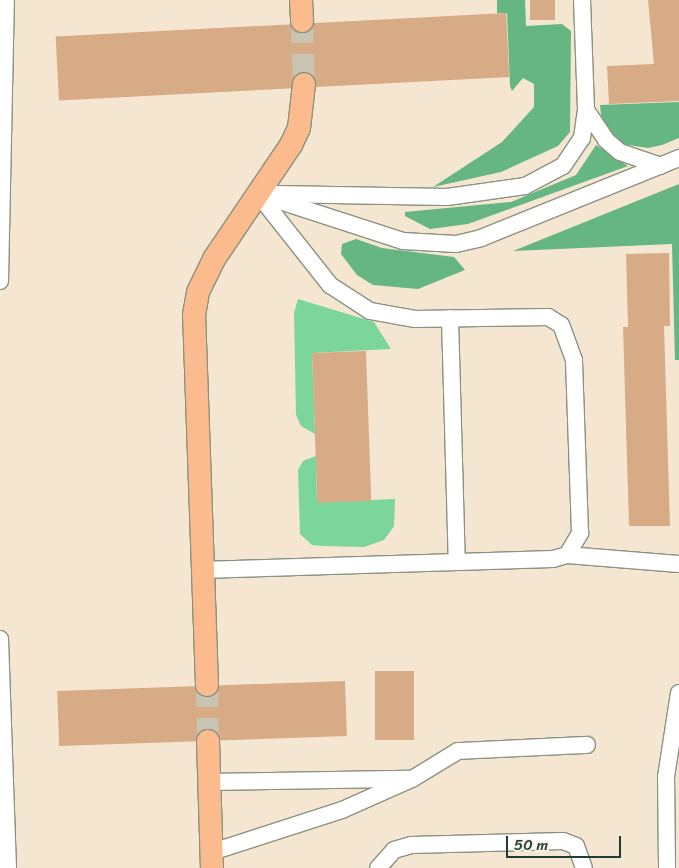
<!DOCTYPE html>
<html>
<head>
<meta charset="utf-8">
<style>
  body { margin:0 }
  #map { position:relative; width:679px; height:868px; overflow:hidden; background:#f4e6d1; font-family:Sriracha,sans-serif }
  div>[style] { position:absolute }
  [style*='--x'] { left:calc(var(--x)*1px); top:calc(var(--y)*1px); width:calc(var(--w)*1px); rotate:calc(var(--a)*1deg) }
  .green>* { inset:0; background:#7cd59a }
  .forest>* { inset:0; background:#65b682 }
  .building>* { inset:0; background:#d7ab86; transform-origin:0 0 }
  .highway-tunnel>* { height:22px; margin-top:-11px; transform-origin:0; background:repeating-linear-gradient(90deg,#c9c4b2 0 22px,transparent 0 33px) }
  .roads { filter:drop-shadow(1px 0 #8a9282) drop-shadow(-1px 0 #8a9282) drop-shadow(0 1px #8a9282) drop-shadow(0 -1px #8a9282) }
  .minor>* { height:16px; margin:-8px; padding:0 8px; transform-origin:8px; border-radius:8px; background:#fff }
  .highway>* { height:22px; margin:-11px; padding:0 11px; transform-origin:11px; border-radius:11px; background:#fbbb8d }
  span { translate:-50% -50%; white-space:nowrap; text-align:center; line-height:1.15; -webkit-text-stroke:4px #f7f3e8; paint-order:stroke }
  .scale { position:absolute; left:506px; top:836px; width:115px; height:22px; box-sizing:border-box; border:2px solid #1f3d34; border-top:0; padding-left:6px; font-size:15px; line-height:18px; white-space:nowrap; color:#1f3d34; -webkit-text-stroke:4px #f7f3e8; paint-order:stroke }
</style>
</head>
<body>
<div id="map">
  <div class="green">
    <i style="clip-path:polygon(298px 299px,374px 322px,391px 349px,312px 353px,315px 434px,301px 426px,296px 415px,294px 313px)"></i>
    <i style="clip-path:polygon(316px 456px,317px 502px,395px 499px,394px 526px,384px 540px,364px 547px,323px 546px,312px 545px,300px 534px,298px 470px,303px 461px)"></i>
  </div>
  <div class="forest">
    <i style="clip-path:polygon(497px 0,525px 0,526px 26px,562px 24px,571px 31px,570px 132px,558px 146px,501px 172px,433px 187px,502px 142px,534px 107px,534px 84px,523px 78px,512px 91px,510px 86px,507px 13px,497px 13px)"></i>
    <i style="clip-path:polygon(679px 102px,679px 138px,662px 145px,648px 148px,622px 144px,602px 123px,600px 105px)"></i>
    <i style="clip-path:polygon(596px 145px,628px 166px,468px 224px,430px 229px,405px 216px,405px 212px,511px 202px,576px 175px)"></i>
    <i style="clip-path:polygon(679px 184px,679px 360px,675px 360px,672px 244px,513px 251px)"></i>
    <i style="clip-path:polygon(356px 239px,382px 248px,454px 257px,465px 270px,418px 289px,373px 285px,357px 275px,341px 254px,342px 244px)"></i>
  </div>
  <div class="building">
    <i style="left:530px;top:0;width:25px;height:20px"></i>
    <i style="clip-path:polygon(648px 0,679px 0,679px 101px,609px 104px,607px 66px,654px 64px)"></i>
    <i style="left:506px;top:13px;width:64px;height:451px;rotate:87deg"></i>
    <i style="clip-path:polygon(669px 253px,670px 326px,664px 326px,670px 526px,629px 526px,623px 327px,628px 327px,626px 254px)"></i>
    <i style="left:366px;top:351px;width:150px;height:54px;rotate:88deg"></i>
    <i style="left:375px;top:671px;width:39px;height:69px"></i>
    <i style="left:345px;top:681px;width:55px;height:288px;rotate:88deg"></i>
  </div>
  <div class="highway-tunnel">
    <i style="--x:302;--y:21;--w:63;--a:88.2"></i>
    <i style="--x:207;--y:685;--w:56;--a:89"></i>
  </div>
  <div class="roads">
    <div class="minor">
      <i style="--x:582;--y:0;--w:110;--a:87.9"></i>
      <i style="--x:586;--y:110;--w:36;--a:56"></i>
      <i style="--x:606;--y:140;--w:18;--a:41"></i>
      <i style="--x:620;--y:152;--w:43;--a:18.9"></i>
      <i style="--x:258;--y:194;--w:152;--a:18"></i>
      <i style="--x:403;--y:241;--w:53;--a:3.2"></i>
      <i style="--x:456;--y:244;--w:26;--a:-13"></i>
      <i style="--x:481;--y:238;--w:214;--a:-22"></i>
      <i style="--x:275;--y:194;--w:172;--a:1"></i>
      <i style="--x:447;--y:197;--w:79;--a:-8"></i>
      <i style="--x:525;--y:186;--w:43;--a:-27.8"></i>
      <i style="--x:563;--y:166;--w:34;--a:-56"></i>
      <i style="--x:582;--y:138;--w:28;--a:-82"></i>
      <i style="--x:0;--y:281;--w:281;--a:-88.8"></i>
      <i style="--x:450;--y:318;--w:244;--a:88.4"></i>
      <i style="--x:567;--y:555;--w:112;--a:4.6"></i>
      <i style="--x:202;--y:570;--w:351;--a:-1.8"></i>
      <i style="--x:553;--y:559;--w:15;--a:-16"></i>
      <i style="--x:567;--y:555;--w:26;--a:-59"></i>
      <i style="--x:580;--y:533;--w:173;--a:-92"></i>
      <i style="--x:574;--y:360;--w:37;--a:-110"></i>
      <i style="--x:561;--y:325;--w:15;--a:-148"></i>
      <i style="--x:548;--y:317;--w:133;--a:179.1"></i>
      <i style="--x:415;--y:319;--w:46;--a:-169.9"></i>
      <i style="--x:370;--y:311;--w:48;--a:-147"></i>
      <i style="--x:330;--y:285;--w:116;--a:-128.4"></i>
      <i style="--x:0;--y:639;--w:229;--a:88"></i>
      <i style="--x:209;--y:782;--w:201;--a:-0.9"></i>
      <i style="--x:212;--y:852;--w:137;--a:-17.9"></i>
      <i style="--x:342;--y:810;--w:77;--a:-23.9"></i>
      <i style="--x:412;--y:779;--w:54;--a:-31.3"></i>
      <i style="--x:458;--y:751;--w:129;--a:-2.7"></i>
      <i style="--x:378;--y:868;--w:24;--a:-48"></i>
      <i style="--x:394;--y:850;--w:18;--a:-16"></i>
      <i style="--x:411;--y:845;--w:152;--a:-1.5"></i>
      <i style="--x:563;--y:841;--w:14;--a:21"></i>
      <i style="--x:576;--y:846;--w:23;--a:70"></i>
      <i style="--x:667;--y:868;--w:91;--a:-90.6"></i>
      <i style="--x:666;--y:777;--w:85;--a:-81.2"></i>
    </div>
    <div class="highway">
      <i style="--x:301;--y:0;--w:21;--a:87"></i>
      <i style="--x:207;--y:685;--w:370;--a:-92"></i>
      <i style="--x:194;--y:315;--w:23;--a:-80"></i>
      <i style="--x:198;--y:292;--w:37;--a:-64"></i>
      <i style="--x:214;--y:259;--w:138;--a:-56"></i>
      <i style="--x:291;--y:145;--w:19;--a:-65"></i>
      <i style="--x:299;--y:128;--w:44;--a:-83.5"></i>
      <i style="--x:208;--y:741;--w:127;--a:88.2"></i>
    </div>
  </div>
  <div class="scale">50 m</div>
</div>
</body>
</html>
